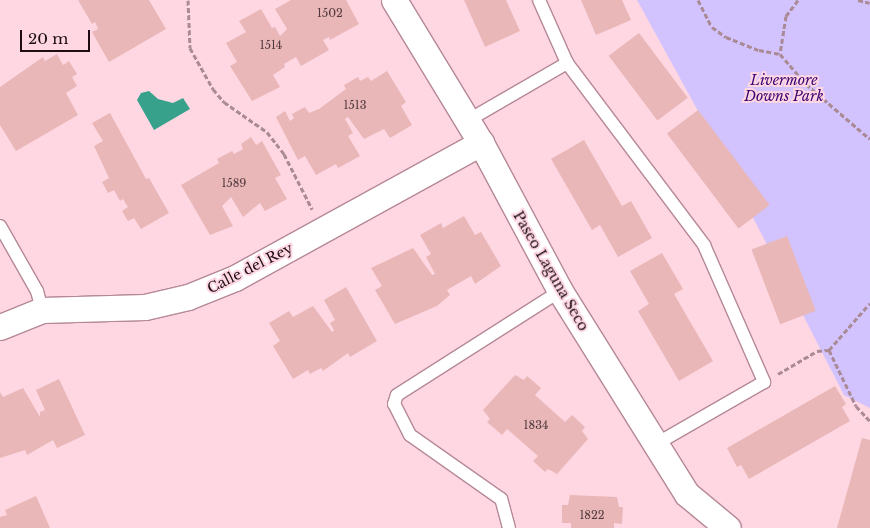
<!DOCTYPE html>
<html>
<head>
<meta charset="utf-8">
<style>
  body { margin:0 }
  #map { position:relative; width:870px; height:528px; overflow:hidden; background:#fed7e3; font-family:"Libre Baskerville",serif }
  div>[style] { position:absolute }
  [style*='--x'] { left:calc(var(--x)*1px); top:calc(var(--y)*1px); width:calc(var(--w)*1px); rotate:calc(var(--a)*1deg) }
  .green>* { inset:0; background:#d2c2fd }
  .water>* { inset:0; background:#38a18c }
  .building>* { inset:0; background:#e9b7b7; transform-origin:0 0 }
  .path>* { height:3px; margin-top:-1.5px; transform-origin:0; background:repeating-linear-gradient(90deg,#aa8b95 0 5px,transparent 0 7.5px) }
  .roads { filter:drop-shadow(1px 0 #b58896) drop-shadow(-1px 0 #b58896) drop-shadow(0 1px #b58896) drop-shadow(0 -1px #b58896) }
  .lane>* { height:12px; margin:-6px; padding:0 6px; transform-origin:6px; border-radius:6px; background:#fff }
  .street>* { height:25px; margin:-12.5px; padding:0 12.5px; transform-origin:12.5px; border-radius:12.5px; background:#fff }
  span { translate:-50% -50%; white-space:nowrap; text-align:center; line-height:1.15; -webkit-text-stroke:4px #fed7e3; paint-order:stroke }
  .number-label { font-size:11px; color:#50383c }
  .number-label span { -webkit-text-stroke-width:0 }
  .park-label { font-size:14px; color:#3a0370; font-style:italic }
  .street-label { font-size:14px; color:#1d0d13 }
  .scale { position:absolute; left:20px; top:30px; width:70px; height:22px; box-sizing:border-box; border:2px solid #1d0d13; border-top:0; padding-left:6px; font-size:15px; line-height:18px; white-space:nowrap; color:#1d0d13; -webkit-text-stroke:4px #fed7e3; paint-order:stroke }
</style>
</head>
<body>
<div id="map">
  <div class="green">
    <i style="clip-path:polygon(637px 0,870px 0,870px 408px,844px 395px,703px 120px)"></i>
  </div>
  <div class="water">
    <i style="clip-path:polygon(149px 91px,158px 99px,173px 103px,183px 98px,190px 109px,154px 130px,137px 100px,141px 93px)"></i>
  </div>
  <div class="building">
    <i style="clip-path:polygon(78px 0,149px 0,166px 29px,109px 62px,92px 32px,98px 29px,95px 22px,92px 24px)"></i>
    <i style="clip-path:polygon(291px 0,346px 0,359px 24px,330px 40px,329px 37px,323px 40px,329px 50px,301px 66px,296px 57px,284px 64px,285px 67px,273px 75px,280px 87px,252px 101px,230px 66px,237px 62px,226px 43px,246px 32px,239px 21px,261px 9px,272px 28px,275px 27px,280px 36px,287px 29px,275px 9px)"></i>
    <i style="clip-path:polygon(464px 0,506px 0,520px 31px,485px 47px)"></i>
    <i style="clip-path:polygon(581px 0,622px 0,631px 20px,596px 35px)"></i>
    <i style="left:639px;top:33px;width:81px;height:38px;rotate:53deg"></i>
    <i style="clip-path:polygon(57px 54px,63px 65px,69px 61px,77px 74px,72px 77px,77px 86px,66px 93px,78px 115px,16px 151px,0 125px,0 87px,43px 57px,45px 61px)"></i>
    <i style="clip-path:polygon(387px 71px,406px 102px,401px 106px,412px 125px,390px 138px,384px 129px,364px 139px,348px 117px,345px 119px,353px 133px,348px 136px,360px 156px,338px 168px,336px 164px,316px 175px,305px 156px,298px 160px,276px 117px,285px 111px,290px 121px,294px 118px,292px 114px,305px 107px,309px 113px,319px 109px,346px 89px,344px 85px,358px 77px,360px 81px,368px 77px,371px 81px)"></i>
    <i style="left:698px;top:110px;width:119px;height:39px;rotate:53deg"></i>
    <i style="clip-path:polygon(110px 113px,146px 179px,149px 178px,169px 213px,141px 229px,134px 218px,128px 221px,122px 211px,128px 207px,123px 199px,120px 201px,114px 190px,108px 193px,102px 182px,109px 178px,94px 146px,103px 141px,92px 123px)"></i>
    <i style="clip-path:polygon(251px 137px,256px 145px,262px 141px,281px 175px,275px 178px,287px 199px,265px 211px,260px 203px,243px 217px,231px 197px,222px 206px,233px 226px,210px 235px,181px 185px,219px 163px,217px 159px,232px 151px,234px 154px,243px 149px,241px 144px)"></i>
    <i style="clip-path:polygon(584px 140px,622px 206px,631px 201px,652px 238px,618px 257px,600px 225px,592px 230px,551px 159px)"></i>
    <i style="clip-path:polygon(464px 216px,475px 235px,481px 232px,501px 266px,475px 284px,471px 276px,447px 290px,450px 295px,437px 306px,395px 324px,375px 290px,382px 286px,371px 268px,413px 248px,432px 275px,435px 274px,426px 257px,431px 254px,420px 235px,441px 223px,443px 228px)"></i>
    <i style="left:787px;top:236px;width:80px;height:38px;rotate:69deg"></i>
    <i style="clip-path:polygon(662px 253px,683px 289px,674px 294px,713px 361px,679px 381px,638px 311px,649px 304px,630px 271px)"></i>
    <i style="clip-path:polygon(346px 287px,377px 341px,350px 357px,348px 353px,323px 371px,321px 368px,310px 374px,308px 370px,293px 379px,273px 346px,280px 341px,269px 323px,289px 311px,293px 317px,313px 306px,332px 332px,334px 330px,330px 323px,335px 320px,324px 300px)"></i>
    <i style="clip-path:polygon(515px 375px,524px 380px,527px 376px,541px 388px,535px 395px,565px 422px,572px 415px,585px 427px,582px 431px,588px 439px,557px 474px,548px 469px,545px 472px,533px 461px,538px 456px,507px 429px,502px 435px,487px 422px,490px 419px,483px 410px)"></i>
    <i style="clip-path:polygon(59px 379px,85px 435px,57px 448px,53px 440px,27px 455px,25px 450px,0 458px,0 392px,3px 397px,23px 388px,40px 417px,40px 412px,45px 410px,36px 390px)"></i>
    <i style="clip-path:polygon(835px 386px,846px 404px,842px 407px,850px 421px,749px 479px,741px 465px,737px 467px,727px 448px)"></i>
    <i style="clip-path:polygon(862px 438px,870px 440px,870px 528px,837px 528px)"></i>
    <i style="clip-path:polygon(570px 495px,617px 497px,619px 507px,623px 507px,622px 524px,614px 523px,614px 528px,571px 528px,571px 523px,562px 523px,562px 505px,568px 505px)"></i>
    <i style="clip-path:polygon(36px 496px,50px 528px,0 528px,0 517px,7px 515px,5px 510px)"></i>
  </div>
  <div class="path">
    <i style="--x:188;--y:0;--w:48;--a:87.6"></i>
    <i style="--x:190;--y:48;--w:47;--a:60.7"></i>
    <i style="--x:213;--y:89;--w:17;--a:50"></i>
    <i style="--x:224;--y:102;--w:52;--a:34.9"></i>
    <i style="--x:267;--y:132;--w:28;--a:52"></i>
    <i style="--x:284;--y:154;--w:62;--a:63"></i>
    <i style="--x:698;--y:0;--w:30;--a:63"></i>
    <i style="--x:712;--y:27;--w:17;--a:36"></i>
    <i style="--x:726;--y:37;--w:35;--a:22"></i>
    <i style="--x:759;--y:50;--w:21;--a:11"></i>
    <i style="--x:798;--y:0;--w:20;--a:127"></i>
    <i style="--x:786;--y:16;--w:38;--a:99"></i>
    <i style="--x:780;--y:54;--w:40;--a:49"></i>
    <i style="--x:806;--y:84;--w:84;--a:40.7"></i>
    <i style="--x:858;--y:0;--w:12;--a:14"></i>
    <i style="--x:829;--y:350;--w:62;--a:64.3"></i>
    <i style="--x:856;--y:406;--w:21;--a:47"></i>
    <i style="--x:778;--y:374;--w:45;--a:-30.5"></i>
    <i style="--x:817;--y:351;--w:12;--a:-5"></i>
    <i style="--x:829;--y:350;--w:62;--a:-48.9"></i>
  </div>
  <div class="roads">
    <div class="lane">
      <i style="--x:539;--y:0;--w:69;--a:66"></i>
      <i style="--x:567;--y:63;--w:228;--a:53"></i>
      <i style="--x:704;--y:245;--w:150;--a:66.3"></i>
      <i style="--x:764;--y:382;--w:125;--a:150.1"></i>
      <i style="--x:467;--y:121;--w:116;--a:-30.1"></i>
      <i style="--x:0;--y:226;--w:75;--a:60.4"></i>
      <i style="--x:37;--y:291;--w:20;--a:75"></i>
      <i style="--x:509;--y:528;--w:30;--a:-105"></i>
      <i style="--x:501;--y:499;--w:111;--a:-144.9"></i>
      <i style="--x:410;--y:435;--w:35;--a:-117"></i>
      <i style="--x:394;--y:404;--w:9;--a:-72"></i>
      <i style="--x:397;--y:395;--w:193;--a:-32.5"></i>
    </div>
    <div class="street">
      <i style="--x:394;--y:0;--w:167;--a:58.7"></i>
      <i style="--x:481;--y:143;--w:168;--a:61.9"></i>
      <i style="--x:560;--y:291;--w:239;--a:58"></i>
      <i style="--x:687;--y:494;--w:53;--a:39.7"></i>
      <i style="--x:0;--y:327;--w:45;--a:-22"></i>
      <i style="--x:42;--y:310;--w:103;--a:-1.7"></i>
      <i style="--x:145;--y:307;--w:44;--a:-13.1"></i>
      <i style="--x:188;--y:297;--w:51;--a:-22"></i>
      <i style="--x:235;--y:278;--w:281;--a:-28.8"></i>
    </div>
  </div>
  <div class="number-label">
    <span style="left:330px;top:13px">1502</span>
    <span style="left:271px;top:45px">1514</span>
    <span style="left:355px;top:105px">1513</span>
    <span style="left:234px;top:183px">1589</span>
    <span style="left:536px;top:425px">1834</span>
    <span style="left:592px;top:515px">1822</span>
  </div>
  <div class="park-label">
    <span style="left:784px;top:88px">Livermore<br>Downs Park</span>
  </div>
  <div class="street-label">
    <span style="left:250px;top:268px;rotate:-27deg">Calle del Rey</span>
    <span style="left:551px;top:271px;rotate:60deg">Paseo Laguna Seco</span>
  </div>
  <div class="scale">20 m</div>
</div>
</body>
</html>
